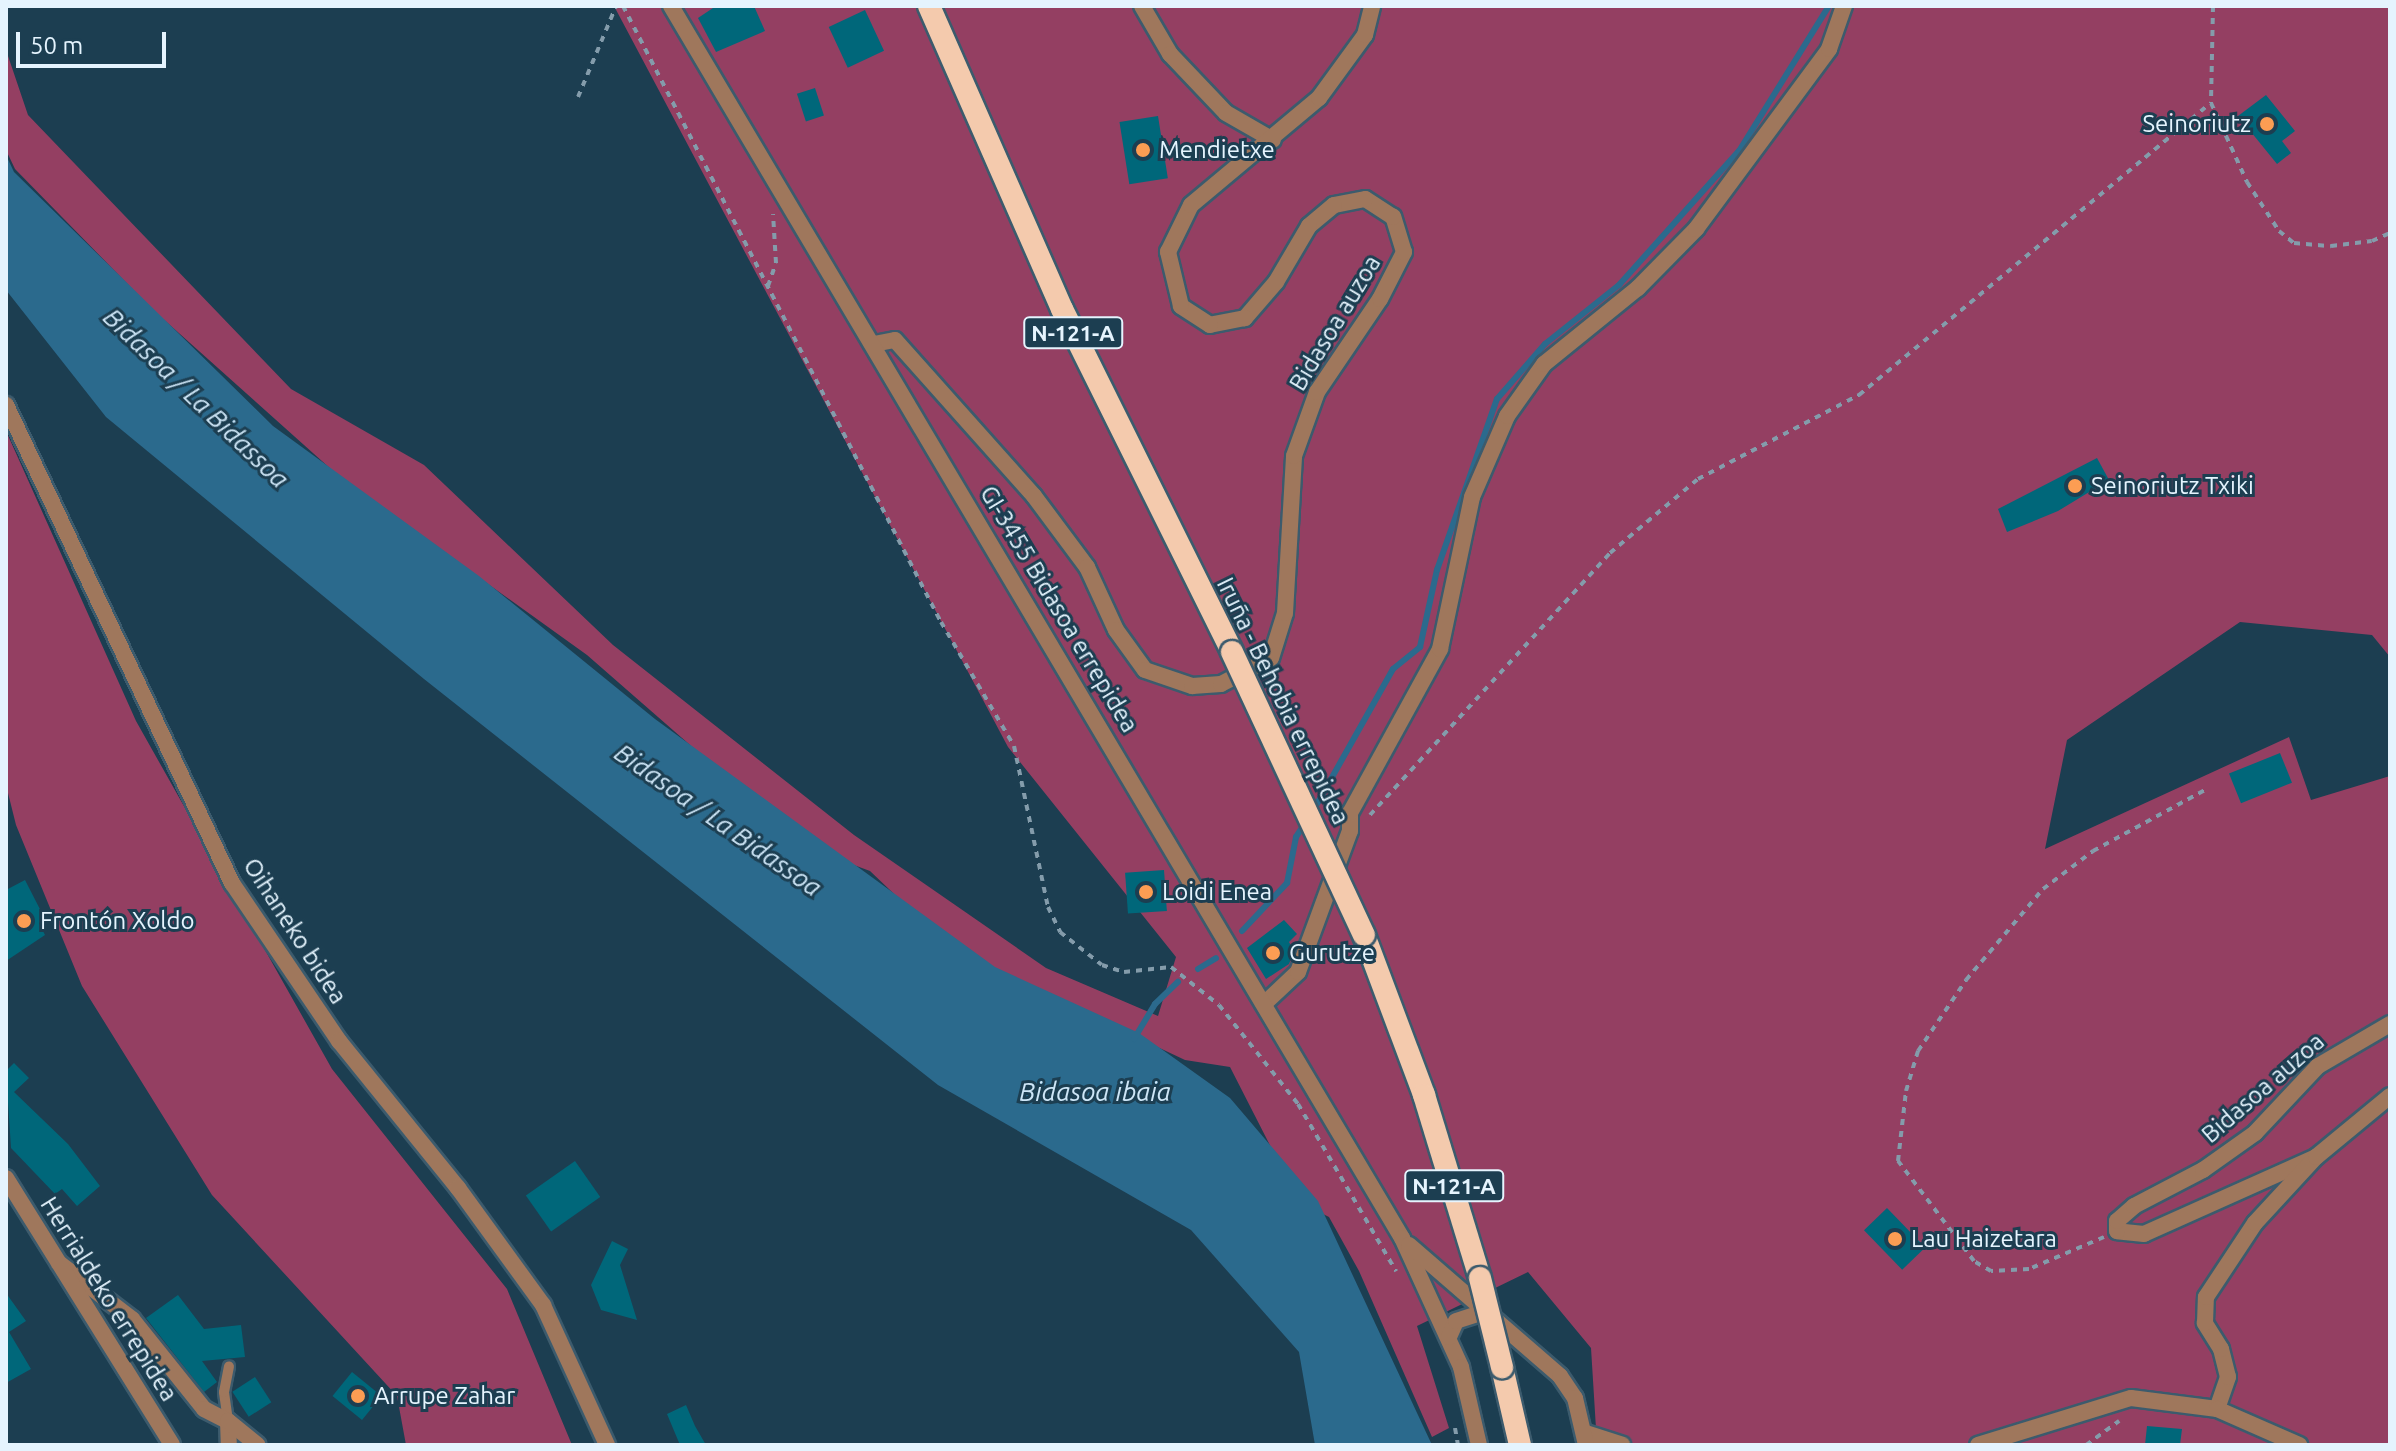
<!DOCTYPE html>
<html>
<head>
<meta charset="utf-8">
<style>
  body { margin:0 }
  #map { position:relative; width:2396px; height:1451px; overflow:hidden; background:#1c3e51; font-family:Ubuntu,sans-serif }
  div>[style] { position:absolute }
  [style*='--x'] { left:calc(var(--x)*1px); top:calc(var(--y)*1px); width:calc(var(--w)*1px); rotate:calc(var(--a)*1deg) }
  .green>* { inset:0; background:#943f62 }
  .water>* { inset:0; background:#2b6a8d }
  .stream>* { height:6px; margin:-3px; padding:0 3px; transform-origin:3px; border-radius:3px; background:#2b6a8d }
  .building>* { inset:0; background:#00677a; transform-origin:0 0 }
  .path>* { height:4px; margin-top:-2px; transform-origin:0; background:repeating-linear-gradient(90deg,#849cab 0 6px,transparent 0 12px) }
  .roads { filter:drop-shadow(2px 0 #3c5b6d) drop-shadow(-2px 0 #3c5b6d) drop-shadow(0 2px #3c5b6d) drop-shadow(0 -2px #3c5b6d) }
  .service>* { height:10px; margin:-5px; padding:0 5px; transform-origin:5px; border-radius:5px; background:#9f775c }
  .minor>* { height:16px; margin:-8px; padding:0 8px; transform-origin:8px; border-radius:8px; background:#9f775c }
  .tertiary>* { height:16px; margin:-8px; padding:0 8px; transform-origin:8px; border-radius:8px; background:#9f775c }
  .trunk>* { height:22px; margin:-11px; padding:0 11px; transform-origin:11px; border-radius:11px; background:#f4caad }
  .bridges { filter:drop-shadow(2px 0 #3c5b6d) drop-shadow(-2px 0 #3c5b6d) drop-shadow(0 2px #3c5b6d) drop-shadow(0 -2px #3c5b6d) }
  .trunk-bridge>* { height:22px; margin:-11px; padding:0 11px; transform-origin:11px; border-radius:11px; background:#f4caad }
  .dots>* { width:22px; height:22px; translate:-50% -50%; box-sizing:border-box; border:4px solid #1c3e51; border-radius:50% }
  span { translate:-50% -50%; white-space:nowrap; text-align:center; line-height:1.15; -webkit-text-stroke:6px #1c3e51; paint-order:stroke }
  .shield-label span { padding:2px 6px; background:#1c3e51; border:2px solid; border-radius:6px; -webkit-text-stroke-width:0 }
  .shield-label { font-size:22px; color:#e5f4fe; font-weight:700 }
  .poi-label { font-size:24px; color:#e5f4fe }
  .right { translate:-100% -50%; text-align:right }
  .left { translate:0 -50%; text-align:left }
  .street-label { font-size:24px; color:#e5f4fe }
  .water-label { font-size:26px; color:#cee6f7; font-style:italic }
  .frame { position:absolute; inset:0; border:8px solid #e5f4fe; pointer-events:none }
  .scale { position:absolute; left:16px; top:32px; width:150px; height:36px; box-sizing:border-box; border:4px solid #e5f4fe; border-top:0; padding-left:10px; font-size:24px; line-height:28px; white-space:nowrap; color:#e5f4fe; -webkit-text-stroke:6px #1c3e51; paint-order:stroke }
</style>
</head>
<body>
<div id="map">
  <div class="green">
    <i style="clip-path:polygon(614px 6px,2390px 6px,2390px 657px,2372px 635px,2240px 622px,2067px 740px,2045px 849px,2289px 737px,2311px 800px,2390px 776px,2390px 1445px,1597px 1445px,1591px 1348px,1528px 1272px,1417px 1326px,1449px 1428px,1432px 1437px,1359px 1271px,1329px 1217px,1299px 1202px,1230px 1067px,1185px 1060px,954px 951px,870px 871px,808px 848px,587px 655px,342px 479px,152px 309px,15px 169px,6px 150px,6px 50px,28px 115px,291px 389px,424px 465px,613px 645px,854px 835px,1046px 968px,1158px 1016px,1176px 957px,1008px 747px)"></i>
    <i style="clip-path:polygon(6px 431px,136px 721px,332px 1069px,507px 1289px,572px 1445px,406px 1445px,397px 1396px,212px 1195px,82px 986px,16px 825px,6px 785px)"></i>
  </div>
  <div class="water">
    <i style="clip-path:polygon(6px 155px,14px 172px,273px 426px,479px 576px,655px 719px,995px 967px,1139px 1033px,1230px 1098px,1318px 1201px,1432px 1445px,1315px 1445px,1299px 1352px,1191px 1230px,938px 1085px,424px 679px,106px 417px,6px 290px)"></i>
  </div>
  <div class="stream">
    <i style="--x:1313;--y:811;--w:163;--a:-60.6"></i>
    <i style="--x:1393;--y:669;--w:35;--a:-39"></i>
    <i style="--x:1420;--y:647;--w:79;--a:-77.6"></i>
    <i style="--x:1437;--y:570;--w:181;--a:-70.7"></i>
    <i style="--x:1497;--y:399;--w:73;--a:-48.9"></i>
    <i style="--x:1545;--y:344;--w:95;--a:-38.6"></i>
    <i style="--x:1619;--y:285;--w:180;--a:-48.2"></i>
    <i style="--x:1739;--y:151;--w:171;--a:-58.2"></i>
    <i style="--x:1242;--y:931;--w:66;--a:-46.8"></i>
    <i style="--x:1287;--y:883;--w:47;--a:-78.9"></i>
    <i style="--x:1296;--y:837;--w:17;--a:-57"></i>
    <i style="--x:1198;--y:969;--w:21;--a:-31"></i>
    <i style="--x:1134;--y:1039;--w:41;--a:-59"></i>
    <i style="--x:1155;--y:1004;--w:32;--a:-44"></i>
  </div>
  <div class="building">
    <i style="clip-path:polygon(716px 6px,754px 6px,765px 31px,716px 52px,698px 18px)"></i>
    <i style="left:865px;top:10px;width:45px;height:40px;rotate:65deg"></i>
    <i style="left:815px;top:88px;width:29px;height:19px;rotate:72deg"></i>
    <i style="clip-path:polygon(2266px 95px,2295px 131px,2282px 141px,2291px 153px,2277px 164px,2238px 116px)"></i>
    <i style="left:1158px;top:116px;width:63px;height:39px;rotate:81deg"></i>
    <i style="clip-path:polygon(2097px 458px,2109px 480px,2058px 511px,2007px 532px,1998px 509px)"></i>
    <i style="left:2280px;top:753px;width:32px;height:55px;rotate:68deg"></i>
    <i style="left:1164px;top:870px;width:41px;height:39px;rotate:86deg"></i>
    <i style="clip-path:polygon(25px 880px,45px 919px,39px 923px,45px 935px,6px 961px,6px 890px)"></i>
    <i style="clip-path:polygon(1284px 920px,1297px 934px,1289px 942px,1294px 951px,1289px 964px,1266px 979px,1247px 948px)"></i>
    <i style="clip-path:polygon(14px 1063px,29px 1078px,14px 1092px,68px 1144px,100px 1186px,77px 1206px,62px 1189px,55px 1194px,11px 1148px,6px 1071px)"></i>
    <i style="left:575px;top:1161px;width:44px;height:60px;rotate:55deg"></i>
    <i style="left:1887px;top:1208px;width:55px;height:32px;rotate:46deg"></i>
    <i style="clip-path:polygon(612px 1241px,628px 1249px,620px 1265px,637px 1320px,601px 1310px,591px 1285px)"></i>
    <i style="clip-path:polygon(6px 1293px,26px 1321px,9px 1332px,31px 1369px,6px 1383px)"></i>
    <i style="clip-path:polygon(178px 1295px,204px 1329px,241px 1325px,245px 1357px,202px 1361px,217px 1382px,204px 1392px,146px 1318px)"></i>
    <i style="left:352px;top:1372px;width:38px;height:31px;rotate:39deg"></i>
    <i style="left:255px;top:1377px;width:30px;height:27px;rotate:57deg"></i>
    <i style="clip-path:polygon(686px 1405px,695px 1426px,706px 1445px,680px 1445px,667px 1414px)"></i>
    <i style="clip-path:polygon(2147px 1426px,2182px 1429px,2180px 1445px,2145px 1445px)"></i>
  </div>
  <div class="path">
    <i style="--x:623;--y:6;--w:693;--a:62.7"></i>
    <i style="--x:941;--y:622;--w:144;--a:59.5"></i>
    <i style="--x:1014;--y:746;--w:165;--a:78.1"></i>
    <i style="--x:1048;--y:907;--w:28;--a:64"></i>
    <i style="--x:1060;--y:932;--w:53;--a:38.2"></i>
    <i style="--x:1102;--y:965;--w:23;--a:18"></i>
    <i style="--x:1124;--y:972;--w:47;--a:-6.1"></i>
    <i style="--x:1171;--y:967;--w:61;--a:38.4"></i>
    <i style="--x:1219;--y:1005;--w:127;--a:51.4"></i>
    <i style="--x:1298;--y:1104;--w:194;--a:59.6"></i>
    <i style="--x:2213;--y:6;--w:97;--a:91.2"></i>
    <i style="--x:2211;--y:103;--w:87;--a:65.5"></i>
    <i style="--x:2247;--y:182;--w:59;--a:56.9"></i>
    <i style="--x:2279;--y:231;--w:19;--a:39"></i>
    <i style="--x:2294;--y:243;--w:37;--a:5"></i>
    <i style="--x:2331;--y:246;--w:41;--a:-7"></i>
    <i style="--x:2372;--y:241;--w:20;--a:-24"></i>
    <i style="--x:578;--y:97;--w:99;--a:-67.3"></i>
    <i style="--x:768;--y:286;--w:24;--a:-71"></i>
    <i style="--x:776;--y:263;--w:49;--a:-93.5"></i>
    <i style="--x:1370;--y:815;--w:355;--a:-47.5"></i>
    <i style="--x:1610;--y:553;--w:115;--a:-40.1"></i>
    <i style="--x:1698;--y:479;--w:182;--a:-27.6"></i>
    <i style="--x:1859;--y:395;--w:457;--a:-39.7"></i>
    <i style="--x:2104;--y:1237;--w:82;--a:156.9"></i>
    <i style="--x:2029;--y:1269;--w:38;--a:177"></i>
    <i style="--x:1991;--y:1271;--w:20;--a:-150"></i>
    <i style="--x:1974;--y:1261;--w:126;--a:-127.2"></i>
    <i style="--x:1898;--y:1161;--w:70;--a:-83.5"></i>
    <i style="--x:1906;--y:1091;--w:42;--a:-73.3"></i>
    <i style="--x:1918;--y:1051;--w:86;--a:-55.9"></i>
    <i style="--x:1966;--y:980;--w:119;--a:-49.8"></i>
    <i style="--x:2043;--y:889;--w:63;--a:-37.2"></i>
    <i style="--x:2093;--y:851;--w:128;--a:-28.6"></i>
    <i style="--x:1455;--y:1428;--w:17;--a:80"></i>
    <i style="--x:2086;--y:1445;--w:41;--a:-36"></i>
  </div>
  <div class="roads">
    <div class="service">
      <i style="--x:228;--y:1421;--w:29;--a:-98"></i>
      <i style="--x:224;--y:1392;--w:26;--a:-79"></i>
    </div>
    <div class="minor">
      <i style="--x:1142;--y:6;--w:56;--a:59.7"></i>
      <i style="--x:1170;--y:54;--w:81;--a:46.5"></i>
      <i style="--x:1226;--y:113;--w:54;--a:29.9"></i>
      <i style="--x:874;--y:344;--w:21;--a:-11"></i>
      <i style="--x:895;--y:340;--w:209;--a:48.3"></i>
      <i style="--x:1034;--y:496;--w:89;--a:53.3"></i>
      <i style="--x:1087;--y:567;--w:69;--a:65.3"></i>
      <i style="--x:1116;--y:630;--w:49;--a:54.1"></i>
      <i style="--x:1145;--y:670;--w:50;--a:18.8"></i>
      <i style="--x:1192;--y:686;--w:29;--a:-4"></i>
      <i style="--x:1221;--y:684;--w:56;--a:-27.5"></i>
      <i style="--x:1271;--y:658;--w:47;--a:-72.7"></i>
      <i style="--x:1285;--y:613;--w:157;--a:-86.7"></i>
      <i style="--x:1294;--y:456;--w:68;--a:-70.2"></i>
      <i style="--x:1317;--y:392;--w:112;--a:-55.9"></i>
      <i style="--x:1380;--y:299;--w:53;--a:-62.9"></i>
      <i style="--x:1404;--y:252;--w:37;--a:-107"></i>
      <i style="--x:1393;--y:217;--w:33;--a:-147"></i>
      <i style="--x:1365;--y:199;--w:32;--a:169"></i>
      <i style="--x:1334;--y:205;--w:33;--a:140"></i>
      <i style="--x:1309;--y:226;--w:65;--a:120.5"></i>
      <i style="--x:1276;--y:282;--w:48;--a:130.7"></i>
      <i style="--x:1245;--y:318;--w:36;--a:169"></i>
      <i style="--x:1210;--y:325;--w:35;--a:-147"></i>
      <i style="--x:1181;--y:306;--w:56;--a:-103.5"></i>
      <i style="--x:1168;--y:252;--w:52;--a:-63.9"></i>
      <i style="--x:1191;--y:205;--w:167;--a:-39.9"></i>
      <i style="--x:1319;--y:98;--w:78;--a:-53.9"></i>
      <i style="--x:1365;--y:35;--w:30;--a:-76"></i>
      <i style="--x:6;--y:405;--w:529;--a:64.7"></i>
      <i style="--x:232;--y:883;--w:191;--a:55.9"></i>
      <i style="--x:339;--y:1041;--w:189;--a:51"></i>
      <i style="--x:458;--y:1188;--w:145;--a:54"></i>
      <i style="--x:543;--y:1305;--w:154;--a:65.4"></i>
      <i style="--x:1265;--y:1003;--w:45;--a:-43.2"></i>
      <i style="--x:1298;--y:972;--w:150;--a:-69.8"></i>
      <i style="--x:1350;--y:831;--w:18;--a:-90"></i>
      <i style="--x:1350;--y:813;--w:187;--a:-61.2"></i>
      <i style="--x:1440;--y:649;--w:155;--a:-78.1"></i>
      <i style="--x:1472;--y:497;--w:88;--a:-66.6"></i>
      <i style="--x:1507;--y:416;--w:64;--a:-54.6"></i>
      <i style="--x:1544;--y:364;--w:121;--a:-39"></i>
      <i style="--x:1638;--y:288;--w:83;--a:-45.5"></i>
      <i style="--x:1696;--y:229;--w:224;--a:-53.5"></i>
      <i style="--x:1829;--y:49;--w:46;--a:-70.8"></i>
      <i style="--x:2316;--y:1157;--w:188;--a:155.9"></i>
      <i style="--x:2144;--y:1234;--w:27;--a:-174"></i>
      <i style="--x:2117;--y:1231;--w:10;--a:-90"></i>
      <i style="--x:2117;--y:1221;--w:23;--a:-41"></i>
      <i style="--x:2134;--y:1206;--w:78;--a:-27.6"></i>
      <i style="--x:2203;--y:1170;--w:64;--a:-35.4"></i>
      <i style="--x:2255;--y:1133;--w:92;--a:-46.8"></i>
      <i style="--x:2318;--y:1066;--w:83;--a:-30.3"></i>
      <i style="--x:59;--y:1263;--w:92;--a:37.5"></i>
      <i style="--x:132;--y:1319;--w:115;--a:51.3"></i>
      <i style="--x:204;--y:1409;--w:27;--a:27"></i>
      <i style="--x:228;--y:1421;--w:24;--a:88"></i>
      <i style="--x:2217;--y:1409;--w:34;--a:-71"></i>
      <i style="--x:2228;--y:1377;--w:29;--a:-104"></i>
      <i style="--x:2221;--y:1349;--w:31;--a:-122"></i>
      <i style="--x:2205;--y:1323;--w:26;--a:-88"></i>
      <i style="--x:2206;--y:1297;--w:89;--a:-56.5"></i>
      <i style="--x:2255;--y:1223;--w:90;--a:-47.3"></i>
      <i style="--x:2316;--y:1157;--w:96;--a:-39.5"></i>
      <i style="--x:228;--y:1421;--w:38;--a:39"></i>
      <i style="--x:1586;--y:1433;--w:38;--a:18"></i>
      <i style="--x:1978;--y:1445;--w:160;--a:-17.1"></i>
      <i style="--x:2131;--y:1398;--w:87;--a:7.3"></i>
      <i style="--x:2217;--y:1409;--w:90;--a:23.7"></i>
    </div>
    <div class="tertiary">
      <i style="--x:671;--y:6;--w:1433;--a:59.32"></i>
      <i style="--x:1402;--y:1238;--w:142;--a:65.4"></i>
      <i style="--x:1461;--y:1367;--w:80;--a:77"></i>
      <i style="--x:6;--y:1178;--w:314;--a:58.1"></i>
      <i style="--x:1409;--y:1245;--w:200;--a:40.9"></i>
      <i style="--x:1560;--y:1376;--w:27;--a:56"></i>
      <i style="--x:1575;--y:1398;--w:48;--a:76.8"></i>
      <i style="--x:1449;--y:1337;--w:17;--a:-66"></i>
      <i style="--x:1456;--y:1321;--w:32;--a:-18"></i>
    </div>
    <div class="trunk">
      <i style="--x:929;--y:6;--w:331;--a:66.3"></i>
      <i style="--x:1062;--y:309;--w:383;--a:63.6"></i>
      <i style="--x:1364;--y:935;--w:171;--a:69.4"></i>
      <i style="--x:1424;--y:1095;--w:191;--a:73"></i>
      <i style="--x:1502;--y:1367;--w:80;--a:77"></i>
    </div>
  </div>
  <div class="bridges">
    <div class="trunk-bridge">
      <i style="--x:1232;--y:652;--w:312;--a:65"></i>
      <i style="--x:1480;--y:1278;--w:92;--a:76.1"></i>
    </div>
  </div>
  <div class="dots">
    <i style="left:2267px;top:124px;background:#fc9d53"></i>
    <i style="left:1143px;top:150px;background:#fc9d53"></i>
    <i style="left:2075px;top:486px;background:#fc9d53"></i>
    <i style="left:1146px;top:892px;background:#fc9d53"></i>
    <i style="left:24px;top:921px;background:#fc9d53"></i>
    <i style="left:1273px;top:953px;background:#fc9d53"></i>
    <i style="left:1895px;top:1239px;background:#fc9d53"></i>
    <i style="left:358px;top:1396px;background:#fc9d53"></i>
  </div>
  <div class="shield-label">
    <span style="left:1073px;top:333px">N-121-A</span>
    <span style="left:1454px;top:1186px">N-121-A</span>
  </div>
  <div class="poi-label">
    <span class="right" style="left:2251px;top:124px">Seinoriutz</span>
    <span class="left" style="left:1159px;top:150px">Mendietxe</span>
    <span class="left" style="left:2091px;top:486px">Seinoriutz Txiki</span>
    <span class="left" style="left:1162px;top:892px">Loidi Enea</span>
    <span class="left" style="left:40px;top:921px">Frontón Xoldo</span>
    <span class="left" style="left:1289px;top:953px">Gurutze</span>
    <span class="left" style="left:1911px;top:1239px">Lau Haizetara</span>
    <span class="left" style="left:374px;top:1396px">Arrupe Zahar</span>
  </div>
  <div class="street-label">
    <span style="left:1335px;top:323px;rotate:-59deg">Bidasoa auzoa</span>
    <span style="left:1059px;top:609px;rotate:59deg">GI-3455 Bidasoa errepidea</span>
    <span style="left:1283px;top:701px;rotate:64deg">Iruña - Behobia errepidea</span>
    <span style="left:295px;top:931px;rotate:57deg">Oihaneko bidea</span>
    <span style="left:2263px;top:1088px;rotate:-41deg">Bidasoa auzoa</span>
    <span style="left:109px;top:1299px;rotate:58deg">Herrialdeko errepidea</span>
  </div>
  <div class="water-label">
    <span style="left:196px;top:398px;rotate:44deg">Bidasoa / La Bidassoa</span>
    <span style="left:718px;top:820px;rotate:35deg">Bidasoa / La Bidassoa</span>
    <span style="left:1095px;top:1092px">Bidasoa ibaia</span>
  </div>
  <div class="frame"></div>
  <div class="scale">50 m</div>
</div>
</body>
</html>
